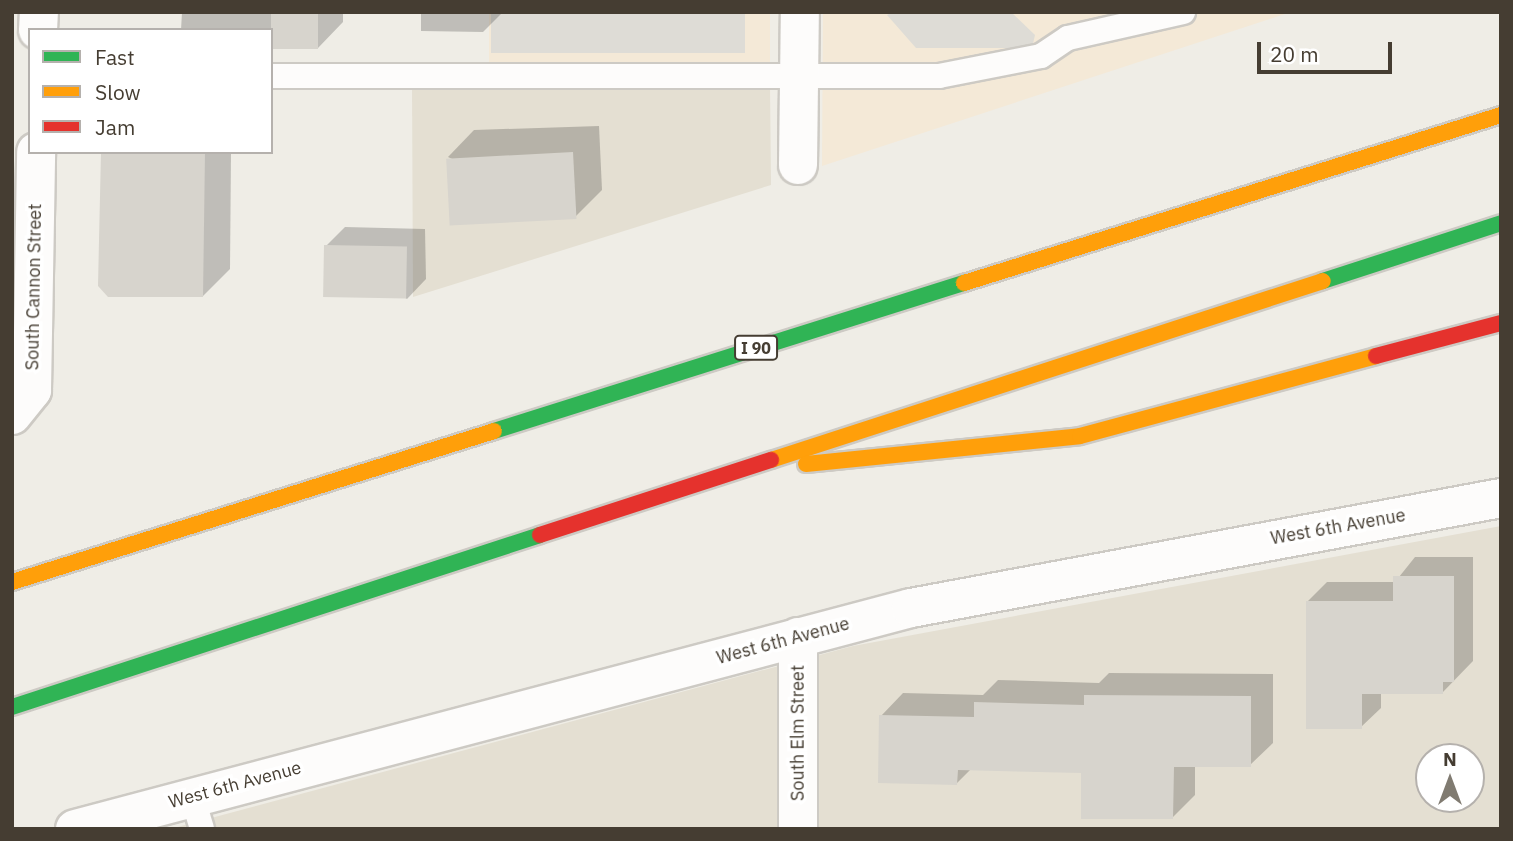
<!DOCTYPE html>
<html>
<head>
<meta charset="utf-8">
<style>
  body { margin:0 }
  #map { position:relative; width:1513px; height:841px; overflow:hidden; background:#efede6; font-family:"IBM Plex Sans",sans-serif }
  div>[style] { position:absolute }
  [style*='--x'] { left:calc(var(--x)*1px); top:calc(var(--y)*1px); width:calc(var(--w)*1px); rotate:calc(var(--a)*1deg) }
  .residential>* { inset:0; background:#e4dfd2 }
  .commercial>* { inset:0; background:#f4e9d7; transform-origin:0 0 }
  .parking>* { inset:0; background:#dedcd6; transform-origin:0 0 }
  .shadow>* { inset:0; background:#0003 }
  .building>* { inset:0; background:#d7d4cd; transform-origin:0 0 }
  .roads { filter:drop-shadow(2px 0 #cdcac4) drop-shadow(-2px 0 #cdcac4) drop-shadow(0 2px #cdcac4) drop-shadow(0 -2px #cdcac4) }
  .lane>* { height:24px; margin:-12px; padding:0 12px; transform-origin:12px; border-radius:12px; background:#fdfcfb }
  .street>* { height:38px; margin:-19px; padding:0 19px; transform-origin:19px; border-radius:19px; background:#fdfcfb }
  .fast>* { height:16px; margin:-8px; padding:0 8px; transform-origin:8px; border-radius:8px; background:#30b455 }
  .slow>* { height:16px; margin:-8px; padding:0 8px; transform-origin:8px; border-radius:8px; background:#ff9f0a }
  .jam>* { height:16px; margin:-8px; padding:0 8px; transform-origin:8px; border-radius:8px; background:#e5322d }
  span { translate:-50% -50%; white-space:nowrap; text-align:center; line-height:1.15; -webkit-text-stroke:7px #fff; paint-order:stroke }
  .shield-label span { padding:2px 5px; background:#fff; border:2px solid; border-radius:5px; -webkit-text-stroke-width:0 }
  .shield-label { font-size:16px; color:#453d32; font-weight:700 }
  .street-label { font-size:18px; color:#453d32 }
  .frame { position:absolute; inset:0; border:14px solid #453d32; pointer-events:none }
  .legend { position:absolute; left:28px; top:28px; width:245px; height:126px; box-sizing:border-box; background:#fff; border:2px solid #b5b1ad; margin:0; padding:9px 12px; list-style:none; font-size:21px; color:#453d32 }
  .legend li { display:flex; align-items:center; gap:14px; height:35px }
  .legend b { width:35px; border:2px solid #b5b1ad }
  .north { position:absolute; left:1415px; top:743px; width:70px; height:70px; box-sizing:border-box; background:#fff; border:2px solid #b5b1ad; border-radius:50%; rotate:0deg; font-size:19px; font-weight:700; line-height:28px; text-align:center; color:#453d32 }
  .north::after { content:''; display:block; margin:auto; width:24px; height:32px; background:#807b71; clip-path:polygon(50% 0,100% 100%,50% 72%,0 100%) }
  .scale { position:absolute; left:1257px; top:42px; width:135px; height:32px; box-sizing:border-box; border:4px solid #453d32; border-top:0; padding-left:9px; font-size:21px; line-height:24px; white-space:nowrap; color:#453d32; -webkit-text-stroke:5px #fff; paint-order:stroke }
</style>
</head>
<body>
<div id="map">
  <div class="residential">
    <i style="clip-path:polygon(412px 82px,770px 87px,771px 185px,413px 297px)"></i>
    <i style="clip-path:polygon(evenodd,1501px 526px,1501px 829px,170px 829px,853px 646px,1501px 526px,1429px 757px,1471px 757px,1471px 799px,1429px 799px,1429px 757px)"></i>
  </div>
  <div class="commercial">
    <i style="left:489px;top:12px;width:281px;height:71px"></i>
    <i style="clip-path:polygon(823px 12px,1291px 12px,822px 166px)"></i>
  </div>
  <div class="parking">
    <i style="left:491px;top:12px;width:254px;height:41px"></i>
    <i style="clip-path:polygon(893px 12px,1011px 12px,1035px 35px,1032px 48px,916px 48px,887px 15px)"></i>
  </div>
  <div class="shadow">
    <i style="clip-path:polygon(182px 12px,343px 12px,343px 22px,318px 48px,271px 30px,181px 30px)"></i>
    <i style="clip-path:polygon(421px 12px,503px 12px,483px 32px,421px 31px)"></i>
    <i style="clip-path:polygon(599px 126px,602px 190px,575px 217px,448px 157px,474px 130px)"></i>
    <i style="clip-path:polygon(103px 152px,231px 152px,230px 269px,203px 296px)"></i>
    <i style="clip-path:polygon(345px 227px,425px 229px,426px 279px,407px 299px,326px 246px)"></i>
    <i style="clip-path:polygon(1415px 557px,1473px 557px,1473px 661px,1442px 693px,1381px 693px,1381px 708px,1361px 727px,1308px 601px,1327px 582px,1395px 582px)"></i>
    <i style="clip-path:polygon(1109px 673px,1273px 674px,1273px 743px,1250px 765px,1195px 765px,1195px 795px,1172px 818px,1083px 771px,971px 769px,957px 783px,881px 716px,903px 693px,983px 695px,998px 680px,1099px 683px)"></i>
  </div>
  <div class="building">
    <i style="left:271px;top:12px;width:47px;height:37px"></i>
    <i style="clip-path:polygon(101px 152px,205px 152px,203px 297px,108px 297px,98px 286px)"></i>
    <i style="left:573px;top:152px;width:67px;height:127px;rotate:87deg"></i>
    <i style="left:324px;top:245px;width:83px;height:52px;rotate:1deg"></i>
    <i style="clip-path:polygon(1393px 576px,1454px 576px,1454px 682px,1443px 682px,1443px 694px,1362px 694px,1362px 729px,1306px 729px,1306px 601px,1393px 601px)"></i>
    <i style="clip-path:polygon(1084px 695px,1251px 696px,1251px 767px,1174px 767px,1173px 819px,1081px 819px,1081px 773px,958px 770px,957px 785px,878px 783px,879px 715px,974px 717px,974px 702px,1084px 705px)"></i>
  </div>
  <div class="roads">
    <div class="lane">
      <i style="--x:271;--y:76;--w:668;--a:0"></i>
      <i style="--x:939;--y:76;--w:104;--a:-11.1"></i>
      <i style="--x:1041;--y:56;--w:32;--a:-34"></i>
      <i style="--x:1068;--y:38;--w:118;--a:-12.7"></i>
      <i style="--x:192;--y:796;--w:34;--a:73"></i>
    </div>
    <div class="street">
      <i style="--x:38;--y:30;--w:18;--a:-87"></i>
      <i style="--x:798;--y:165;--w:153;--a:-89.3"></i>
      <i style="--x:12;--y:415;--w:32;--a:-51"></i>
      <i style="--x:32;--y:390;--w:238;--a:-89"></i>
      <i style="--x:798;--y:637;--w:192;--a:90"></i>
      <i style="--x:75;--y:829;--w:865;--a:-14.81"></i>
      <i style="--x:911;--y:608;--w:600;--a:-10.56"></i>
    </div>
    <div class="fast">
      <i style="--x:1323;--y:281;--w:187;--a:-18"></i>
      <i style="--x:494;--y:431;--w:493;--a:-17.5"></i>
      <i style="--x:12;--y:707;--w:555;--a:-18.04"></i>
    </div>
    <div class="slow">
      <i style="--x:964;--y:283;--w:563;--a:-17.37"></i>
      <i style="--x:771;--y:460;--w:580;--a:-17.97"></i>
      <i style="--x:806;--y:464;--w:275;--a:-5.8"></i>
      <i style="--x:1080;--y:436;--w:307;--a:-15.1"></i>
      <i style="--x:12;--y:582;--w:505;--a:-17.39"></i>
    </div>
    <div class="jam">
      <i style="--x:1376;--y:356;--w:129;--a:-14.8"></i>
      <i style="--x:540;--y:535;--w:243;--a:-18"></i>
    </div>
  </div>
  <div class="shield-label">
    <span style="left:756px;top:348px">I 90</span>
  </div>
  <div class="street-label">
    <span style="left:34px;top:287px;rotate:-89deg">South Cannon Street</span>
    <span style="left:1338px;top:527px;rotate:-10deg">West 6th Avenue</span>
    <span style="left:783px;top:641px;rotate:-15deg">West 6th Avenue</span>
    <span style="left:798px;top:733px;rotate:-90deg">South Elm Street</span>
    <span style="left:235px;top:785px;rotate:-15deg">West 6th Avenue</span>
  </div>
  <div class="frame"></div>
  <ul class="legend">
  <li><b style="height:9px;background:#30b455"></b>Fast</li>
  <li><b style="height:9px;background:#ff9f0a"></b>Slow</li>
  <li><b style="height:9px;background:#e5322d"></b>Jam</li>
  </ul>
  <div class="north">N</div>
  <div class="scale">20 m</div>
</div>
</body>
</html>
